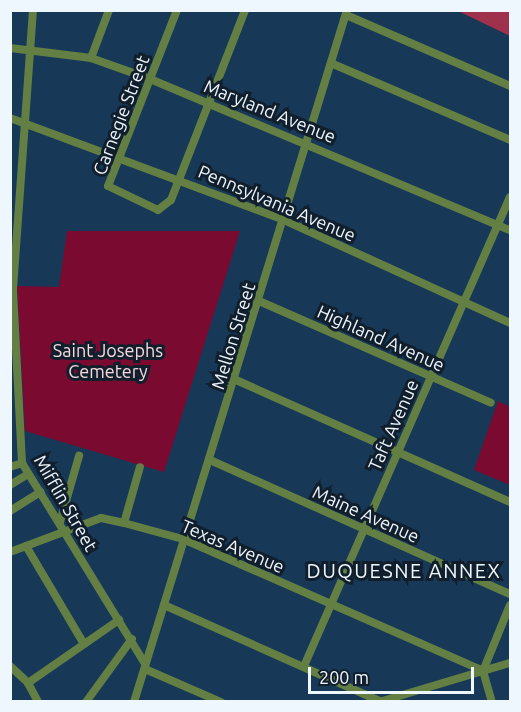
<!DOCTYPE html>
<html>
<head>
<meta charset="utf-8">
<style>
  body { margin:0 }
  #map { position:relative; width:521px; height:712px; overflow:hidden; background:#173857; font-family:Ubuntu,sans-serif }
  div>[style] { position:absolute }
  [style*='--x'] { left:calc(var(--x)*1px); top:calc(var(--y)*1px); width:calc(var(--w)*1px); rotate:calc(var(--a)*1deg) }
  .green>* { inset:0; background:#7a0a30 }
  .forest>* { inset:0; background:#9f314d }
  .minor>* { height:8px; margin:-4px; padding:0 4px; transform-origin:4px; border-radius:4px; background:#637f43 }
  span { translate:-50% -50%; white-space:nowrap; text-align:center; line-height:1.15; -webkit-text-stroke:6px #111f2d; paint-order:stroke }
  .street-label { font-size:18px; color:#eef6fe }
  .park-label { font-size:18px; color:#f7d8dc }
  .neighbourhood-label { font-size:20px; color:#eef6fe; letter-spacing:1.5px }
  .frame { position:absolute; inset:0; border:12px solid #eef6fe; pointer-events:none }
  .scale { position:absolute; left:308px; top:667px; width:166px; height:27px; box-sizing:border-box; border:3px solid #eef6fe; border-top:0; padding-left:8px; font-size:18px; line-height:21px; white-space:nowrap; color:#eef6fe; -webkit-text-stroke:4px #111f2d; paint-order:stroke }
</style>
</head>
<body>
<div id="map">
  <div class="green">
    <i style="clip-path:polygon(67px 231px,240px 231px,164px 472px,25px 431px,17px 286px,59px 287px)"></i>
    <i style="clip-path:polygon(498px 401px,510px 407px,510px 485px,474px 470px)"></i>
  </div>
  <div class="forest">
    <i style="clip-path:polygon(458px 11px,510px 11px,510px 36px)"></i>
  </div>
  <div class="minor">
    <i style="--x:33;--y:10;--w:282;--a:94.1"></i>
    <i style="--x:13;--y:291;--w:172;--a:87"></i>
    <i style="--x:22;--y:463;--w:236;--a:58.5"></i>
    <i style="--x:177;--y:10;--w:189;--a:111.4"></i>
    <i style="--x:108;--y:186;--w:55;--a:25.6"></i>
    <i style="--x:158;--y:210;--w:16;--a:-38"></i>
    <i style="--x:171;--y:200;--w:204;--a:-68.7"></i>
    <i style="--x:346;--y:15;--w:179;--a:23.4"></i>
    <i style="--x:10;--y:48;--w:82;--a:7"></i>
    <i style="--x:91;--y:58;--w:63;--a:19.6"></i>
    <i style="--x:150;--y:79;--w:390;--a:22.8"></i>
    <i style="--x:91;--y:58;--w:51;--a:-69.4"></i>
    <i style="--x:333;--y:64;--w:193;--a:23.2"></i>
    <i style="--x:10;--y:118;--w:292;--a:20.4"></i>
    <i style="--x:284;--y:220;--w:248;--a:24.5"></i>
    <i style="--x:259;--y:301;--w:253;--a:23.7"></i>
    <i style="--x:236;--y:380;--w:300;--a:24"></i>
    <i style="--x:210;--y:460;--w:329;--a:24.1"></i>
    <i style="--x:10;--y:467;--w:13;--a:-18"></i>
    <i style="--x:10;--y:485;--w:21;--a:-31"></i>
    <i style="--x:10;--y:511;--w:36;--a:-32"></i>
    <i style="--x:60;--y:522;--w:69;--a:-73.9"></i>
    <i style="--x:124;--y:523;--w:58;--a:-74.1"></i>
    <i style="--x:26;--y:546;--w:114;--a:59.4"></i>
    <i style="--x:10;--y:552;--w:97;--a:-20.5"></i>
    <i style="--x:101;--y:518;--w:24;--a:12"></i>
    <i style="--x:124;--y:523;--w:61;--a:15.2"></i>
    <i style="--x:183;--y:539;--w:328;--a:23.7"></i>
    <i style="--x:164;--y:605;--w:236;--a:24"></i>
    <i style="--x:10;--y:666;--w:25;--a:43"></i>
    <i style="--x:304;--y:666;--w:512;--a:-66.29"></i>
    <i style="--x:145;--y:669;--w:83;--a:23.5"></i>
    <i style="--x:483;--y:671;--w:71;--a:-67.8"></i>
    <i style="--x:483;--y:671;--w:32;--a:74"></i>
    <i style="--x:28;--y:683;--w:111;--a:-34.7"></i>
    <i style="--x:28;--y:683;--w:21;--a:62"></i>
    <i style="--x:86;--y:702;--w:78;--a:-53.9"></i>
    <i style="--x:134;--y:702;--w:724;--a:-72.89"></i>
    <i style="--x:379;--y:702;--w:137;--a:-16.6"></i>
  </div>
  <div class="street-label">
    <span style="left:270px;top:111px;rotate:22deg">Maryland Avenue</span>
    <span style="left:121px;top:115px;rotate:-69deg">Carnegie Street</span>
    <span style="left:277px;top:203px;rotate:23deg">Pennsylvania Avenue</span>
    <span style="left:233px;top:336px;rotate:-73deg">Mellon Street</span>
    <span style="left:381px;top:338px;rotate:24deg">Highland Avenue</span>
    <span style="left:393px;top:425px;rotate:-66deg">Taft Avenue</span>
    <span style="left:66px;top:503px;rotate:60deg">Mifflin Street</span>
    <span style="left:366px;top:514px;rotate:24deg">Maine Avenue</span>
    <span style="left:233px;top:546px;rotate:23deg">Texas Avenue</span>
  </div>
  <div class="park-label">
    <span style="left:108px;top:361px">Saint Josephs<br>Cemetery</span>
  </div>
  <div class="neighbourhood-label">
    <span style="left:404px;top:570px">DUQUESNE ANNEX</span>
  </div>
  <div class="frame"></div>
  <div class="scale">200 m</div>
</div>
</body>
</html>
